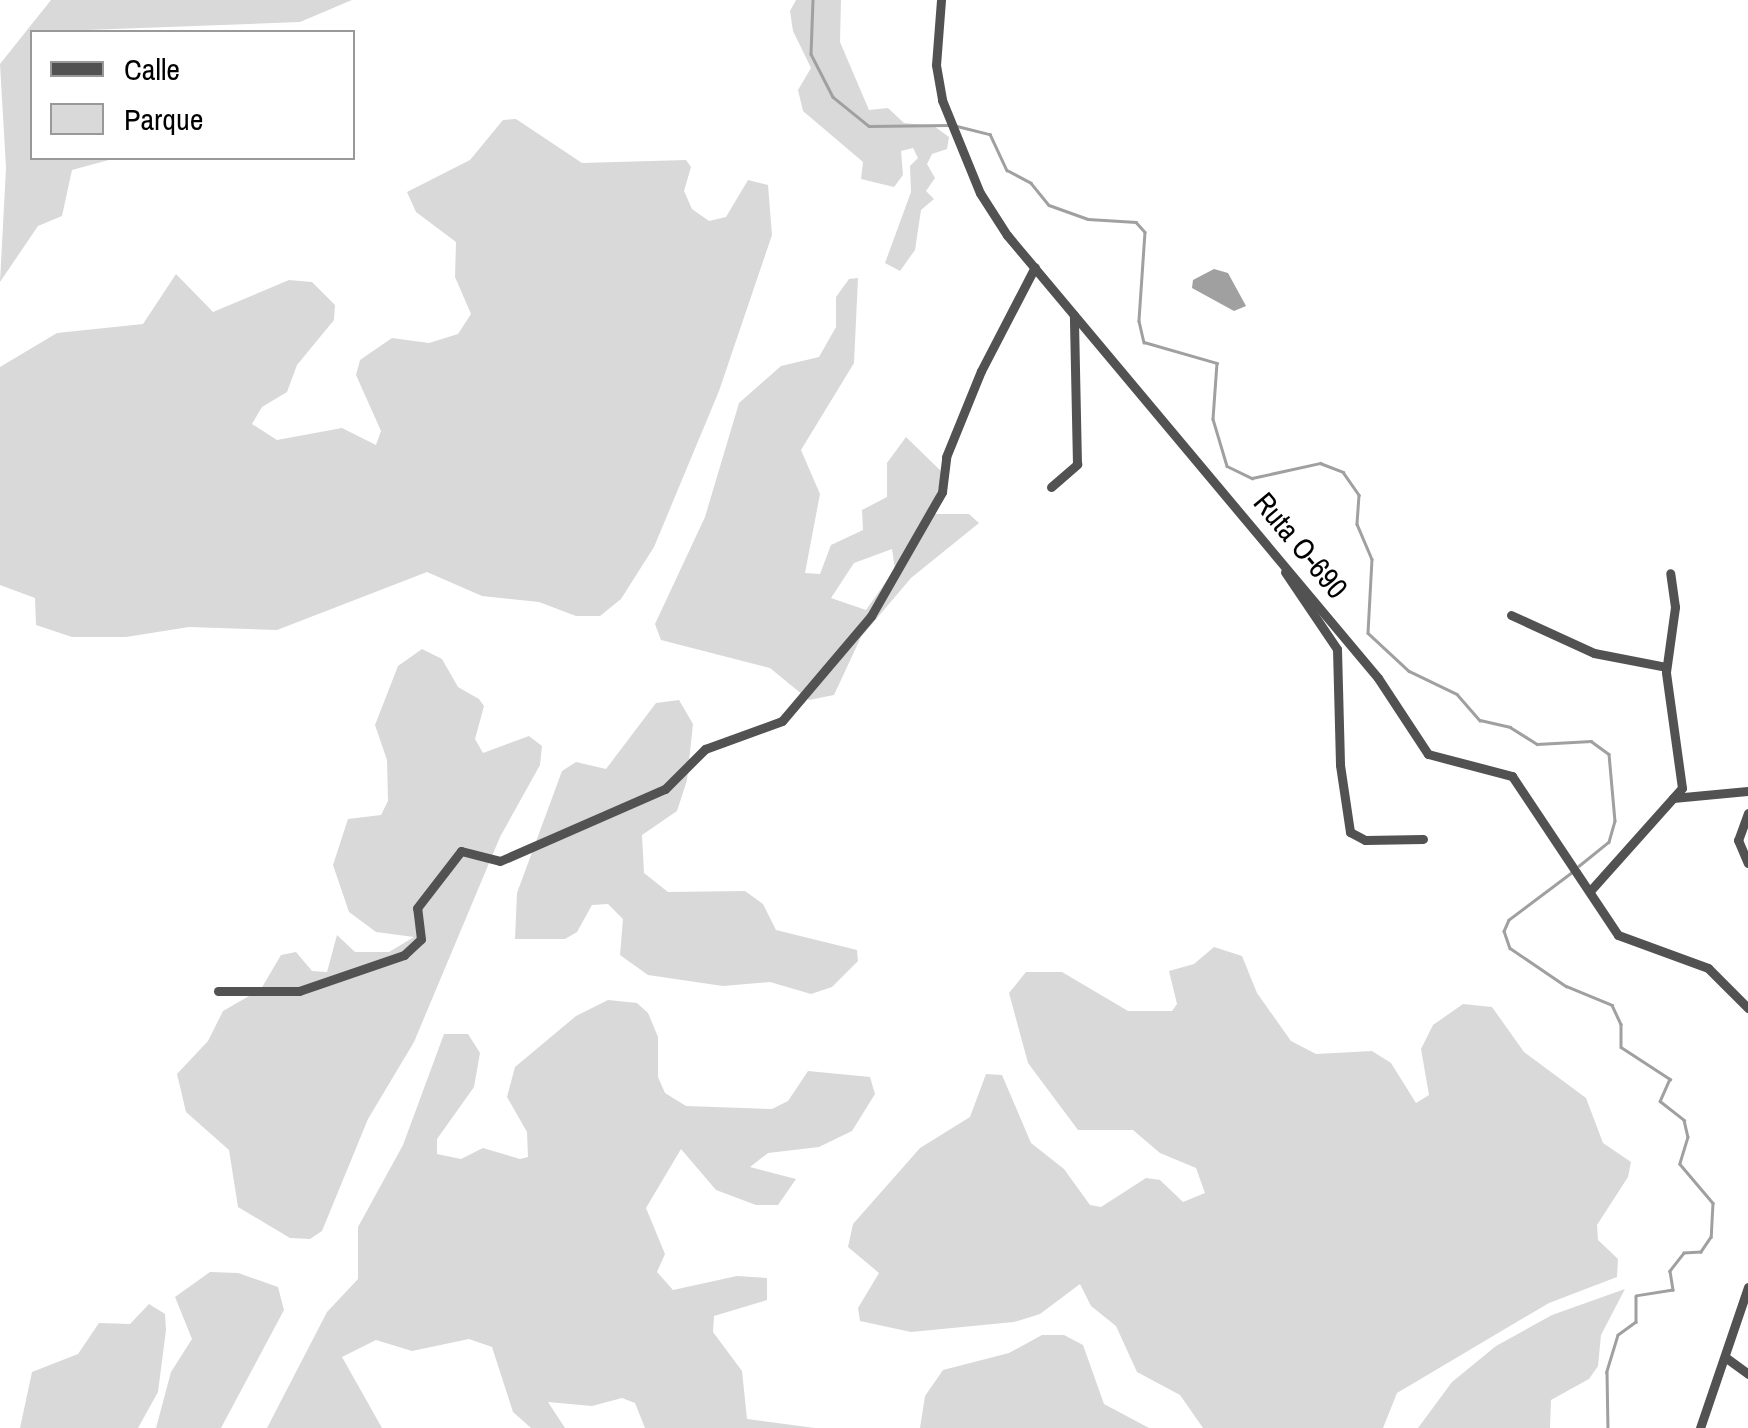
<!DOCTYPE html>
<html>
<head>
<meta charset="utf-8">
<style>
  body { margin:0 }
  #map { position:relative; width:1748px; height:1428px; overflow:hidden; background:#fff; font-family:"Archivo Narrow",sans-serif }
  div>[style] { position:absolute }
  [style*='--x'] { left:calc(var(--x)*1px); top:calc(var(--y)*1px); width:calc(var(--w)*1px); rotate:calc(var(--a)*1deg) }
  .green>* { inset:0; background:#d9d9d9 }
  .water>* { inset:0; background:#a0a0a0 }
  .stream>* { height:2.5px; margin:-1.25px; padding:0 1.25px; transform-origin:1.25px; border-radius:1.25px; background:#a0a0a0 }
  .minor>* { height:9px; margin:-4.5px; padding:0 4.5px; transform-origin:4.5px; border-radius:4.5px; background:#525252 }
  span { translate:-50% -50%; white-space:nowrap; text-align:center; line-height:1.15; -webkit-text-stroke:10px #fff; paint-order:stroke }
  .street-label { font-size:30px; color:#000 }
  .legend { position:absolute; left:30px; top:30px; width:325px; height:130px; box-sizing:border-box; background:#fff; border:2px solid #999; margin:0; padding:12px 18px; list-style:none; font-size:30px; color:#000 }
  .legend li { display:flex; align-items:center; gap:20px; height:50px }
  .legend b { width:50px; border:2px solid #999 }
</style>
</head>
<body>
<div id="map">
  <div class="green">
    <i style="clip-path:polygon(51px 0,352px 0,300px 22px,32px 32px,32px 158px,116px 158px,72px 170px,62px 216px,38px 226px,0 282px,6px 168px,0 64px)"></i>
    <i style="clip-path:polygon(796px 0,841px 0,840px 42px,869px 110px,888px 108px,904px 123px,934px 126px,949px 137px,947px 149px,932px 154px,927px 164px,935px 178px,926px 191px,934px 199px,921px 210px,915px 250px,900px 271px,885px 263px,911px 192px,910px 166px,918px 158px,913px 148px,901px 151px,903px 175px,894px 187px,861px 179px,863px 162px,803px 111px,798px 90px,811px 68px,793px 31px,790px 11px)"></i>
    <i style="clip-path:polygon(516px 119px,582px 163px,686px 160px,691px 167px,684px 191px,692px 209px,709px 221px,726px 217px,748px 180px,768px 185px,772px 235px,719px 391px,654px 547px,621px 599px,600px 616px,576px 616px,539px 602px,482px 596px,427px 572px,277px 630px,189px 627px,126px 637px,72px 637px,36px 625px,35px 598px,0 585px,0 367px,57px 333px,143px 324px,176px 274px,213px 312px,289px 280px,312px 282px,335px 305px,334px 320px,297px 365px,287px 392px,262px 407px,252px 424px,277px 440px,342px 428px,376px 445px,381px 431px,356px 375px,360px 360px,392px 338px,429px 343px,458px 334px,471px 314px,455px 277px,456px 242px,416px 212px,407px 192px,470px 160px,503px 120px)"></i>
    <i style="clip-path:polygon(evenodd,858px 278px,854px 363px,801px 450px,820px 494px,805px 573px,820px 574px,831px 545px,863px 530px,862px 510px,887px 497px,887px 463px,906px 437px,944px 474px,932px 506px,936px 514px,969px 514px,979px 523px,911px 578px,861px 637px,834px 695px,809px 700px,770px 668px,661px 640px,655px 624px,705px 517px,739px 403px,781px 366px,819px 357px,836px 327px,836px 297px,849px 279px,858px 278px,892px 549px,895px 569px,866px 610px,831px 598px,854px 563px,892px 549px)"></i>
    <i style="clip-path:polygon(422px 649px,442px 659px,458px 687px,479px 699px,484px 706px,475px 739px,483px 753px,529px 736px,542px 746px,540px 765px,500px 837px,414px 1042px,368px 1119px,322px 1231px,310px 1239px,290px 1238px,238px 1207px,229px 1150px,186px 1112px,177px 1074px,208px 1041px,223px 1011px,261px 989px,281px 955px,296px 952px,312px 971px,327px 972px,337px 935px,355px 952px,389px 952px,414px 937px,376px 932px,349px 912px,333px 865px,348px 819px,381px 815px,388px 801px,387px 760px,375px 725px,398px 666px)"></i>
    <i style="clip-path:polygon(679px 700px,693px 724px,687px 780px,677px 811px,642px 835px,644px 873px,668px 892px,745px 891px,763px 904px,776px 930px,857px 950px,858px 961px,832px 987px,811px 994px,770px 982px,723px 986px,648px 975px,620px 955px,623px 919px,608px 904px,592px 905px,577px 932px,565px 939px,515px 939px,517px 893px,562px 771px,576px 762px,606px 769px,656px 703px)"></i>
    <i style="clip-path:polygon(1214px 947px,1242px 956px,1257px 993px,1291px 1041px,1316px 1054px,1372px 1051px,1391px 1063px,1416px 1103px,1429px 1095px,1421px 1049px,1433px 1025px,1463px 1004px,1492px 1007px,1524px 1052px,1586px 1098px,1603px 1143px,1631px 1162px,1628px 1177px,1597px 1225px,1598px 1240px,1618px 1259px,1617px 1277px,1549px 1303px,1397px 1393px,1383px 1428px,1203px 1428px,1180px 1395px,1137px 1372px,1116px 1326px,1091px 1306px,1080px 1284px,1040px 1314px,1014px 1322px,911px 1332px,860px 1321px,858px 1308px,879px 1273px,848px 1247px,853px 1224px,920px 1148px,970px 1117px,986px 1074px,1002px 1075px,1031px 1143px,1064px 1169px,1090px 1205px,1101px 1207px,1146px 1178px,1160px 1180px,1183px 1202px,1205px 1193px,1196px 1168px,1160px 1153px,1133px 1130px,1078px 1130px,1028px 1063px,1009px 993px,1026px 972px,1062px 972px,1128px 1011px,1172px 1011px,1177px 1004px,1169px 971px,1194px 964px)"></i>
    <i style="clip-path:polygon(608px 1000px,637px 1003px,648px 1013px,658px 1037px,658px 1077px,665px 1093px,686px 1106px,772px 1109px,788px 1101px,808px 1071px,870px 1077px,875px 1094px,852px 1131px,819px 1147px,768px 1153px,750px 1167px,796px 1179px,778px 1205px,756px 1205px,716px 1190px,681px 1149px,646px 1208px,665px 1254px,657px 1272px,673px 1290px,737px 1276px,767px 1278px,767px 1300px,714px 1316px,713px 1332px,742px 1371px,747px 1419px,815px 1428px,645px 1428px,635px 1403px,622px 1398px,592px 1406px,548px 1402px,565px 1428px,531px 1428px,513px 1412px,492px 1347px,469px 1339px,412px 1351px,376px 1340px,342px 1357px,382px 1428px,267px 1428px,327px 1312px,358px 1279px,358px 1227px,403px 1145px,444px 1034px,468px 1034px,480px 1053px,474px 1087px,437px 1139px,437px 1154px,461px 1159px,483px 1148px,520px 1159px,528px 1157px,527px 1132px,507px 1097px,515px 1067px,576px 1016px)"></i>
    <i style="clip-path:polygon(210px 1272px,238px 1273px,278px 1287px,284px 1310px,221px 1428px,156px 1428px,171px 1372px,192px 1339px,175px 1297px)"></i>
    <i style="clip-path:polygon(1625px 1289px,1601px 1335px,1598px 1366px,1589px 1379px,1551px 1400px,1550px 1428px,1418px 1428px,1452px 1382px,1496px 1346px,1552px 1315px)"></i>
    <i style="clip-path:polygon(149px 1304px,165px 1314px,166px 1330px,158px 1392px,138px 1428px,20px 1428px,32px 1372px,78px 1354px,99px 1323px,130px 1324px)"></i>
    <i style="clip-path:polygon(1042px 1335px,1064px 1335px,1083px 1345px,1104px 1404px,1149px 1428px,920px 1428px,925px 1396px,943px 1370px,1009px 1353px)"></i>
  </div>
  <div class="water">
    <i style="clip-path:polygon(1214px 269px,1228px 273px,1246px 306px,1234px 311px,1192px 288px,1193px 280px)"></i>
  </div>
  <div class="stream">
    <i style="--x:813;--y:0;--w:54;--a:92.1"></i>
    <i style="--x:811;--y:54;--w:48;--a:62.9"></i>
    <i style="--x:833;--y:97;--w:46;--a:38.9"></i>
    <i style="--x:869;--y:126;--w:80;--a:-0.7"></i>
    <i style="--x:957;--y:126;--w:34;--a:14"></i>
    <i style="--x:990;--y:134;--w:40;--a:65"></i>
    <i style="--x:1007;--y:170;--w:27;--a:28"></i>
    <i style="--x:1031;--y:183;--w:28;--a:51"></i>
    <i style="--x:1049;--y:205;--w:41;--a:19.7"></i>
    <i style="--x:1088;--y:219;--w:48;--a:3.6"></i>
    <i style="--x:1136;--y:222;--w:13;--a:48"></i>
    <i style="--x:1145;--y:232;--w:89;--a:93.9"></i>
    <i style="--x:1139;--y:321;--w:22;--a:77"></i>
    <i style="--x:1144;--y:342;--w:76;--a:16"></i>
    <i style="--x:1217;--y:363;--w:56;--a:94.1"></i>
    <i style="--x:1213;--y:419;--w:49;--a:73.4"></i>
    <i style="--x:1227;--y:466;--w:28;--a:26"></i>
    <i style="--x:1252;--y:478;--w:70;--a:-12.4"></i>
    <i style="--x:1320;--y:463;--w:25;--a:21"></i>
    <i style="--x:1343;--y:472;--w:28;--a:55"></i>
    <i style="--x:1359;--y:495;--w:29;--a:94"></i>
    <i style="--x:1357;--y:524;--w:38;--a:67"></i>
    <i style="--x:1372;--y:559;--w:74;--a:93.1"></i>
    <i style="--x:1368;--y:633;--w:56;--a:42.8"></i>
    <i style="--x:1409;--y:671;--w:53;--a:25.6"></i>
    <i style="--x:1457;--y:694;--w:35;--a:49"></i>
    <i style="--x:1480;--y:720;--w:31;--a:13"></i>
    <i style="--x:1510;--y:727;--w:32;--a:32"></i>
    <i style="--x:1537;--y:744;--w:54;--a:-3.2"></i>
    <i style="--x:1591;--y:741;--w:22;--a:36"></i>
    <i style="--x:1609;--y:754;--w:67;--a:84.9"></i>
    <i style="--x:1615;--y:821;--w:22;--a:106"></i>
    <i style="--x:1609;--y:842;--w:38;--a:141"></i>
    <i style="--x:1573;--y:872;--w:80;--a:143.1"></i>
    <i style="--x:1509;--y:920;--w:12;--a:114"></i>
    <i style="--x:1504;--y:931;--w:18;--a:71"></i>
    <i style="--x:1510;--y:948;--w:68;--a:34.2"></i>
    <i style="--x:1566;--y:986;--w:50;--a:22.4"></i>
    <i style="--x:1612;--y:1005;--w:21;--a:65"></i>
    <i style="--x:1621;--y:1024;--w:23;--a:90"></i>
    <i style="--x:1621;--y:1047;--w:59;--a:33.1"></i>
    <i style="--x:1670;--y:1079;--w:24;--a:114"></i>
    <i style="--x:1660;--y:1101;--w:31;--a:38"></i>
    <i style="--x:1684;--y:1120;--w:17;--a:77"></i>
    <i style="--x:1688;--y:1137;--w:28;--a:107"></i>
    <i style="--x:1680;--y:1164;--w:51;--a:49.8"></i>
    <i style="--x:1713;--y:1203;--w:34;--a:93"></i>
    <i style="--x:1711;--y:1237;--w:18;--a:124"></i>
    <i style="--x:1701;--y:1252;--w:17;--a:177"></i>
    <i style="--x:1684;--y:1253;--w:23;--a:128"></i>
    <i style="--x:1670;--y:1271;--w:19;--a:81"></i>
    <i style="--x:1673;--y:1290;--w:37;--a:171"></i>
    <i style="--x:1636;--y:1296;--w:26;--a:90"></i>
    <i style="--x:1636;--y:1322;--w:22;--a:144"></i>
    <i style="--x:1618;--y:1335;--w:39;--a:107"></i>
    <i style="--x:1607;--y:1372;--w:56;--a:89"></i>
  </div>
  <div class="minor">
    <i style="--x:941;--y:0;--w:65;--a:94.4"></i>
    <i style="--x:936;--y:65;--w:36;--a:80"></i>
    <i style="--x:942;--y:100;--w:100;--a:67.8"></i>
    <i style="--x:980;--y:193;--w:50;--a:57.3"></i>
    <i style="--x:1007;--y:235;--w:578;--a:50.05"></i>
    <i style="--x:1378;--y:678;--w:91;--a:56.7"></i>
    <i style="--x:1428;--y:754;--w:87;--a:14.7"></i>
    <i style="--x:1512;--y:776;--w:191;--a:56.3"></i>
    <i style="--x:1618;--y:935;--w:96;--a:20.1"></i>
    <i style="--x:1708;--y:968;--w:57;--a:45"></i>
    <i style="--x:1051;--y:487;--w:35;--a:-41"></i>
    <i style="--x:1077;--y:464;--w:149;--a:-91.2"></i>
    <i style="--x:1285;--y:572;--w:93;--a:56"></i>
    <i style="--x:1337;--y:649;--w:116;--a:88.5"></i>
    <i style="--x:1340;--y:765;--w:68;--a:81.5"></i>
    <i style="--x:1350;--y:832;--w:17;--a:28"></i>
    <i style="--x:1365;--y:840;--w:58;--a:-1"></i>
    <i style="--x:1511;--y:615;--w:91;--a:24.6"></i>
    <i style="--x:1594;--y:653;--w:73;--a:11"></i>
    <i style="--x:1673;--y:798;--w:75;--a:-5.3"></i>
    <i style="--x:1748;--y:813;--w:29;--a:110"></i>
    <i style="--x:1738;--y:840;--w:25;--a:67"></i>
    <i style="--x:1590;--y:891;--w:138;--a:-48.2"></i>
    <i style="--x:1682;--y:788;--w:117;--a:-97.9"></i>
    <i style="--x:1666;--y:672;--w:66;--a:-82.1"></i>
    <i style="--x:1675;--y:607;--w:34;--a:-98"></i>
    <i style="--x:218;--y:991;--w:81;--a:0"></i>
    <i style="--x:299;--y:991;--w:111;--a:-18.9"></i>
    <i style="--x:404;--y:955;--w:23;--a:-43"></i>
    <i style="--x:421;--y:939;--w:31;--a:-97"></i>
    <i style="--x:417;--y:908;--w:72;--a:-52.3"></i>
    <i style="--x:461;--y:851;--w:40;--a:14.4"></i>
    <i style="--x:500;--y:861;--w:180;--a:-23.6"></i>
    <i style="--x:665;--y:789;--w:57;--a:-45"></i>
    <i style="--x:705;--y:749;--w:82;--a:-20"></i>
    <i style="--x:782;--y:721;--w:138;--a:-49.7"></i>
    <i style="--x:871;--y:616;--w:143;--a:-60.2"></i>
    <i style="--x:942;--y:492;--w:35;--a:-83"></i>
    <i style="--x:946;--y:457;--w:93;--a:-67.9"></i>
    <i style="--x:981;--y:371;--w:117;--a:-62.6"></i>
    <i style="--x:1725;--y:1357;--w:29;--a:36"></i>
    <i style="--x:1700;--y:1428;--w:149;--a:-71.2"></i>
  </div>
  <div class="street-label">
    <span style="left:1301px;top:545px;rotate:50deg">Ruta O-690</span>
  </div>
  <ul class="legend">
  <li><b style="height:12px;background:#525252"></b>Calle</li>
  <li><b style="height:28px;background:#d9d9d9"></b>Parque</li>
  </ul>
</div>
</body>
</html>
